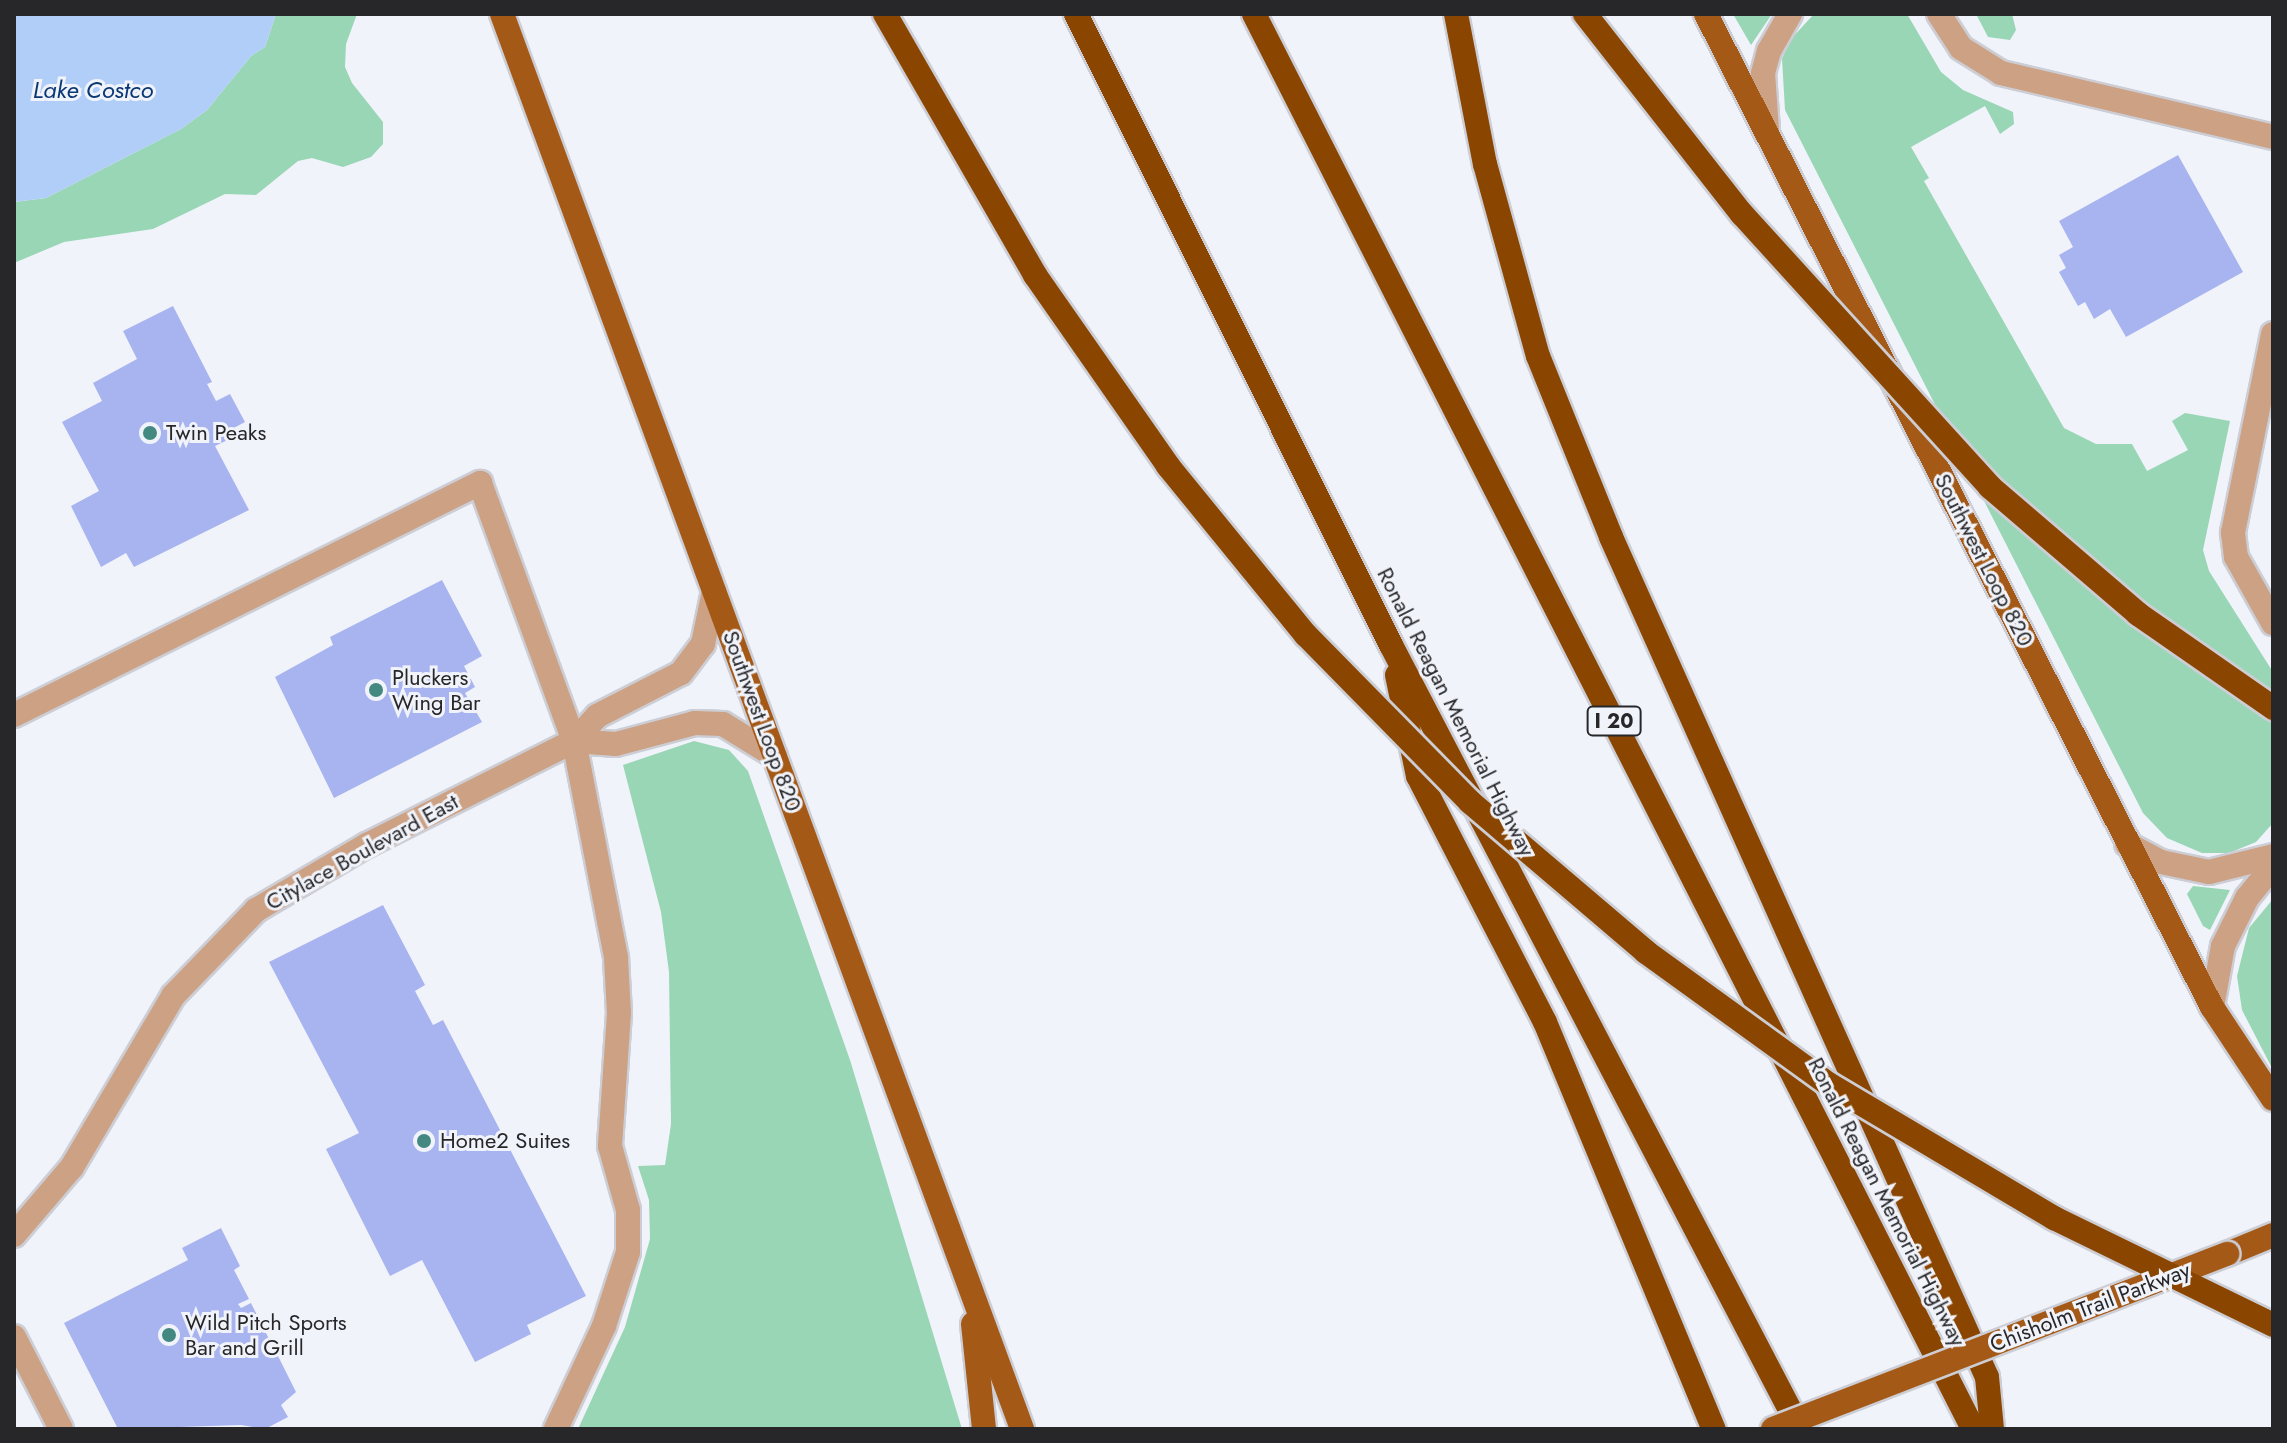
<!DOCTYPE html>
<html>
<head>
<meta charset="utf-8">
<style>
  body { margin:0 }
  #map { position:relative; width:2287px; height:1443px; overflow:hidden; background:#f1f3fa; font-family:Jost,sans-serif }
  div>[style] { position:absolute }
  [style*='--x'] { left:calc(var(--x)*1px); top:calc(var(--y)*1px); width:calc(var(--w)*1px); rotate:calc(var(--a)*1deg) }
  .green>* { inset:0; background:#98d6b6 }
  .water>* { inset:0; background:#b1cef9 }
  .building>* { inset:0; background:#a8b4ef }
  .roads { filter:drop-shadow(2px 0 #cdced5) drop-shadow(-2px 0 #cdced5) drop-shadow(0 2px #cdced5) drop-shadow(0 -2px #cdced5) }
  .minor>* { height:24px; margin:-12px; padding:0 12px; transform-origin:12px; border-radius:12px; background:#cca184 }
  .major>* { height:24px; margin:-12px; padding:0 12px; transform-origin:12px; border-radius:12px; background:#a45917 }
  .highway>* { height:24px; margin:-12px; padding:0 12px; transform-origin:12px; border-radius:12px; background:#8a4500 }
  .bridges { filter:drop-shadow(2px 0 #cdced5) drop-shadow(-2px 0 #cdced5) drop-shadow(0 2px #cdced5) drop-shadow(0 -2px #cdced5) }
  .major-bridge>* { height:24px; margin:-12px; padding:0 12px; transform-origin:12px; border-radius:12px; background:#a45917 }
  .highway-bridge>* { height:24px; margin:-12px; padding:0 12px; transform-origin:12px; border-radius:12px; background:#8a4500 }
  .dots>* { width:22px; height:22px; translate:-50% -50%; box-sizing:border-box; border:4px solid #f1f3fa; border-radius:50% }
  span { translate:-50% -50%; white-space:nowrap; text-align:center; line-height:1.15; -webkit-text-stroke:6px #f1f3fa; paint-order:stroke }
  .shield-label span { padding:2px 6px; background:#f1f3fa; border:2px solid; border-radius:6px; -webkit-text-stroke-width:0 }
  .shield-label { font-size:20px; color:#27272a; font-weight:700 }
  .poi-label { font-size:22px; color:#27272a }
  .left { translate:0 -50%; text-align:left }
  .street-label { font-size:22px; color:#27272a }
  .water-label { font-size:24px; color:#0a3875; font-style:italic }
  .frame { position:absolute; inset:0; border:16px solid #27272a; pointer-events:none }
</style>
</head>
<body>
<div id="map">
  <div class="green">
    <i style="clip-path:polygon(276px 14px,357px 14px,346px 44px,345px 67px,352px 83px,383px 122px,383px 144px,371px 157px,343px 167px,312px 158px,298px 161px,256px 195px,225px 194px,153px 229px,64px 242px,14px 263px,14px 202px,46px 198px,181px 129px,207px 110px,251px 56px,265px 47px)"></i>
    <i style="clip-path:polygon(1733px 14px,1772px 14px,1751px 45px)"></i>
    <i style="clip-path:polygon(1814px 14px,1907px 14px,1941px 72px,1963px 90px,2013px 112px,2014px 124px,2000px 134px,1985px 106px,1911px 147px,1929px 178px,1924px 181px,2064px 428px,2096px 444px,2132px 444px,2147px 471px,2188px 450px,2172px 421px,2185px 413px,2230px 421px,2203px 550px,2209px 571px,2273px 672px,2273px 823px,2256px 842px,2229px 853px,2202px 853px,2167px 838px,2143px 813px,1785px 110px,1782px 59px,1790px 40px)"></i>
    <i style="clip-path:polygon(1976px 14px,2012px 14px,2016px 30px,2010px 40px,1988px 37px)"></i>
    <i style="clip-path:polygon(694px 741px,729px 750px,748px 771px,850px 1060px,962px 1429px,578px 1429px,625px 1327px,650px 1239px,649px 1200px,638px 1166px,665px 1165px,671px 1124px,669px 972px,661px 912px,623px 765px)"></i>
    <i style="clip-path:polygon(2193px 886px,2230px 890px,2210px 930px,2203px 926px,2187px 894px)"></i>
    <i style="clip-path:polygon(2273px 899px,2273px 1070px,2242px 1010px,2237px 976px,2249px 928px)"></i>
  </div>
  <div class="water">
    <i style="clip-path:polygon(14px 14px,276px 14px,265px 47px,251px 56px,207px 110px,181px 129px,46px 198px,14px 202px)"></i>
  </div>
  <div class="building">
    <i style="clip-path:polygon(2178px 155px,2243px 272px,2126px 337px,2110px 309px,2094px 319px,2085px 302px,2078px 306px,2059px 272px,2066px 268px,2059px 255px,2073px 247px,2059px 221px)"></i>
    <i style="clip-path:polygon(173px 306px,212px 382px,207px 384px,216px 401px,230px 394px,245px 422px,230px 430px,234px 437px,215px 446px,249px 510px,134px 567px,126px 553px,101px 567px,71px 506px,99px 491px,62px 422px,102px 401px,93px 383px,137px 359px,123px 331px)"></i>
    <i style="clip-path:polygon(442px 580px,482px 656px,464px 666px,475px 687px,465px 693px,482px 722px,334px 798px,275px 677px,333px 645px,330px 637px)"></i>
    <i style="clip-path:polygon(383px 905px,425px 985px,415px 991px,433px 1025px,443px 1020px,586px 1296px,527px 1325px,531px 1334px,475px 1362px,422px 1260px,390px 1276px,326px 1149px,359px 1133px,269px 962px)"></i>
    <i style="clip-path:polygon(221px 1228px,240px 1266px,234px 1270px,249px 1299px,238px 1304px,241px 1308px,251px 1303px,273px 1347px,263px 1352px,266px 1357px,276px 1352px,296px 1392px,281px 1405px,288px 1417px,265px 1429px,241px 1425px,118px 1429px,64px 1323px,188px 1260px,182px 1248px)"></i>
  </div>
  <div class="roads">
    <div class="minor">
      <i style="--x:1939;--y:14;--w:40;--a:57.1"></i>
      <i style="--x:1961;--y:48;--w:47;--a:32"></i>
      <i style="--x:2001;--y:73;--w:279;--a:13.2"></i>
      <i style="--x:1767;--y:130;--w:57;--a:-94"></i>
      <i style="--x:1763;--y:73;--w:23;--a:-75"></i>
      <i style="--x:1769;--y:51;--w:43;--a:-60.4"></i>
      <i style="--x:2273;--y:334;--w:203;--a:101.4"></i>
      <i style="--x:2233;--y:533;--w:24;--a:83"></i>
      <i style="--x:2236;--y:557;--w:76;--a:60.7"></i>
      <i style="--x:14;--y:715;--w:521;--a:-26.47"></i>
      <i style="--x:480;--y:483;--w:275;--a:70"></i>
      <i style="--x:574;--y:741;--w:221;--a:79"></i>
      <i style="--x:616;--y:958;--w:55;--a:86.9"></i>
      <i style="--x:619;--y:1013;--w:133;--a:93.9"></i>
      <i style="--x:610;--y:1146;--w:66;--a:74.3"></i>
      <i style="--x:628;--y:1210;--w:42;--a:90"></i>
      <i style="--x:628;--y:1252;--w:78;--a:108"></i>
      <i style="--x:604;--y:1326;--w:114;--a:115"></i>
      <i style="--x:574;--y:741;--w:42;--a:4.1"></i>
      <i style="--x:616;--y:744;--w:82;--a:-14.9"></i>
      <i style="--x:695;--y:723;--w:28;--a:2"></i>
      <i style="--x:723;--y:724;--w:61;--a:31.6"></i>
      <i style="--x:2127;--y:844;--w:38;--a:28"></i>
      <i style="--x:2161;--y:862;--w:49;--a:11.8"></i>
      <i style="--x:2209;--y:872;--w:66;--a:-14"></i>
      <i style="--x:2212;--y:1007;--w:62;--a:-79.8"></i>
      <i style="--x:2223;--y:946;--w:54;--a:-63.4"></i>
      <i style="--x:2247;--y:898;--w:41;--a:-50.9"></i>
      <i style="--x:14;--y:1235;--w:89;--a:-49.5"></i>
      <i style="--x:72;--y:1167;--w:199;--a:-59.4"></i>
      <i style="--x:173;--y:996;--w:120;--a:-46"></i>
      <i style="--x:256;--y:910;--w:129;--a:-30.4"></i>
      <i style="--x:367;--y:845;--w:232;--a:-26.7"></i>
      <i style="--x:574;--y:741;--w:34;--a:-47"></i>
      <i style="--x:597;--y:716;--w:94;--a:-27.1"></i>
      <i style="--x:681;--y:673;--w:36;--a:-53"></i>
      <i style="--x:703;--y:644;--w:54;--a:-78.3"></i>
      <i style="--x:14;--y:1337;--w:103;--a:62.9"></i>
    </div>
    <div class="major">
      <i style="--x:502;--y:14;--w:1508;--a:69.82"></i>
      <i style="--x:1706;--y:14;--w:1114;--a:63"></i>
      <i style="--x:2212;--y:1007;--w:110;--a:56.5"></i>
      <i style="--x:2227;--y:1254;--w:50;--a:-22.4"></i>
      <i style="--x:973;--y:1324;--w:106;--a:84"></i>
    </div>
    <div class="highway">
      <i style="--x:1076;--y:14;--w:705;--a:63.47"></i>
      <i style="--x:1391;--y:645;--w:884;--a:62.45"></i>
      <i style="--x:1254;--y:14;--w:1587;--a:63.06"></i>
      <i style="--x:1456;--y:14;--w:153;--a:79.1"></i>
      <i style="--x:1485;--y:164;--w:199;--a:74.6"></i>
      <i style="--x:1538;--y:356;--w:195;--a:68"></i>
      <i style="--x:1611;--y:537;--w:920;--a:65.89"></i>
      <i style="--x:1987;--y:1377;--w:52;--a:84.5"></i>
      <i style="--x:1397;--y:675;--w:103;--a:78.3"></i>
      <i style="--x:1418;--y:776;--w:277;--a:62.7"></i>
      <i style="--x:1545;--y:1022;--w:441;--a:67.5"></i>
    </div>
  </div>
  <div class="bridges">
    <div class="major-bridge">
      <i style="--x:1773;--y:1429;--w:487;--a:-21.1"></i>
    </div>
    <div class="highway-bridge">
      <i style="--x:885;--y:14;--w:301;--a:60.1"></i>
      <i style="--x:1035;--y:275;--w:233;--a:55.1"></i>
      <i style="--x:1168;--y:466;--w:218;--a:50.8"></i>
      <i style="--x:1306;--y:635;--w:234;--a:45.5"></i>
      <i style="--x:1470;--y:802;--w:231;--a:40.4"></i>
      <i style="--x:1646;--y:952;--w:227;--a:35.9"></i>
      <i style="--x:1830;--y:1085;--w:261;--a:30.7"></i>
      <i style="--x:2054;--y:1218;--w:244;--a:26"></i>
      <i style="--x:1585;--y:14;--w:254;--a:51.9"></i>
      <i style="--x:1742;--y:214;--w:369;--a:47.7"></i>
      <i style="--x:1990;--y:487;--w:195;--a:40.6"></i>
      <i style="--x:2138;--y:614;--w:165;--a:34.8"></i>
    </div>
  </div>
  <div class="dots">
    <i style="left:150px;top:433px;background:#438982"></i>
    <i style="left:376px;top:690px;background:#438982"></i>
    <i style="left:424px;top:1141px;background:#438982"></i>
    <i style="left:169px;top:1335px;background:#438982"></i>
  </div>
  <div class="shield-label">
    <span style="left:1614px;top:721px">I 20</span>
  </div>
  <div class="poi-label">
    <span class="left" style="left:166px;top:433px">Twin Peaks</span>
    <span class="left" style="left:392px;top:690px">Pluckers<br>Wing Bar</span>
    <span class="left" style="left:440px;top:1141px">Home2 Suites</span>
    <span class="left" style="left:185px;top:1335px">Wild Pitch Sports<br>Bar and Grill</span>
  </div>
  <div class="street-label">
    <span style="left:1984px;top:560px;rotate:63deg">Southwest Loop 820</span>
    <span style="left:1456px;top:712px;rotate:63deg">Ronald Reagan Memorial Highway</span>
    <span style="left:762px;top:721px;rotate:70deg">Southwest Loop 820</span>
    <span style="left:362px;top:852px;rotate:-29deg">Citylace Boulevard East</span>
    <span style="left:1887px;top:1202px;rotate:63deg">Ronald Reagan Memorial Highway</span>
    <span style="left:2090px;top:1307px;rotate:-21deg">Chisholm Trail Parkway</span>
  </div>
  <div class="water-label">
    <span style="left:93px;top:90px">Lake Costco</span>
  </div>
  <div class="frame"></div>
</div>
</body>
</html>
